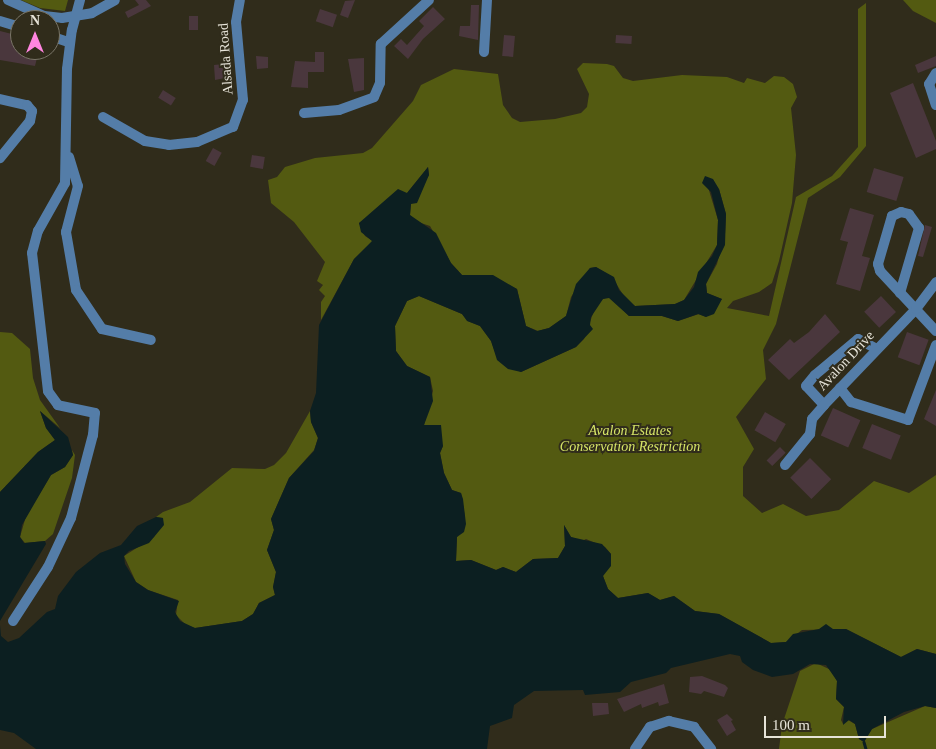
<!DOCTYPE html>
<html>
<head>
<meta charset="utf-8">
<style>
  body { margin:0 }
  #map { position:relative; width:936px; height:749px; overflow:hidden; background:#302c1b; font-family:"Times New Roman",serif }
  div>[style] { position:absolute }
  [style*='--x'] { left:calc(var(--x)*1px); top:calc(var(--y)*1px); width:calc(var(--w)*1px); rotate:calc(var(--a)*1deg) }
  .green>* { inset:0; background:#535a11 }
  .water>* { inset:0; background:#0c1f21 }
  .stream>* { height:2.5px; margin:-1.25px; padding:0 1.25px; transform-origin:1.25px; border-radius:1.25px; background:#0c1f21 }
  .building>* { inset:0; background:#4a373d; transform-origin:0 0 }
  .minor>* { height:10px; margin:-5px; padding:0 5px; transform-origin:5px; border-radius:5px; background:#547da8 }
  span { translate:-50% -50%; white-space:nowrap; text-align:center; line-height:1.15; -webkit-text-stroke:4px #302c1b; paint-order:stroke }
  .street-label { font-size:14px; color:#e6e3d8 }
  .park-label { font-size:14px; color:#d6e567; font-style:italic }
  .north { position:absolute; left:10px; top:10px; width:50px; height:50px; box-sizing:border-box; background:#302c1b; border:1px solid #797567; border-radius:50%; rotate:0deg; font-size:14px; font-weight:700; line-height:20px; text-align:center; color:#e6e3d8 }
  .north::after { content:''; display:block; margin:auto; width:18px; height:22px; background:#ff85df; clip-path:polygon(50% 0,100% 100%,50% 72%,0 100%) }
  .scale { position:absolute; left:764px; top:716px; width:122px; height:22px; box-sizing:border-box; border:2px solid #e6e3d8; border-top:0; padding-left:6px; font-size:15px; line-height:18px; white-space:nowrap; color:#e6e3d8; -webkit-text-stroke:4px #302c1b; paint-order:stroke }
</style>
</head>
<body>
<div id="map">
  <div class="green">
    <i style="clip-path:polygon(21px 0,68px 0,65px 11px,40px 8px)"></i>
    <i style="clip-path:polygon(903px 0,936px 0,936px 23px,913px 11px)"></i>
    <i style="clip-path:polygon(866px 3px,866px 146px,840px 177px,808px 198px,776px 324px,763px 350px,766px 379px,736px 417px,754px 449px,743px 467px,743px 496px,762px 513px,783px 504px,806px 516px,839px 510px,874px 481px,909px 493px,936px 475px,936px 654px,917px 649px,901px 657px,846px 629px,802px 630px,786px 642px,771px 643px,719px 614px,695px 611px,674px 596px,660px 600px,648px 593px,618px 598px,608px 589px,603px 576px,611px 554px,605px 547px,586px 539px,582px 541px,571px 537px,564px 525px,565px 546px,558px 558px,533px 559px,516px 572px,503px 567px,496px 570px,471px 560px,456px 561px,457px 537px,465px 517px,461px 493px,452px 490px,444px 473px,440px 453px,443px 446px,431px 427px,424px 425px,433px 391px,430px 377px,407px 366px,396px 351px,395px 326px,407px 301px,419px 296px,462px 314px,468px 321px,480px 326px,491px 341px,498px 360px,521px 372px,576px 347px,584px 339px,596px 305px,603px 299px,609px 297px,629px 316px,662px 316px,678px 321px,699px 314px,706px 317px,722px 299px,707px 293px,706px 284px,717px 264px,725px 234px,726px 214px,719px 189px,708px 187px,718px 220px,717px 245px,684px 300px,675px 304px,635px 306px,627px 301px,612px 277px,596px 267px,590px 268px,571px 297px,566px 316px,549px 328px,538px 331px,526px 326px,517px 289px,494px 278px,462px 275px,451px 263px,430px 226px,415px 221px,410px 215px,411px 204px,429px 175px,428px 167px,407px 193px,359px 223px,365px 236px,373px 241px,354px 259px,321px 320px,321px 302px,325px 296px,319px 290px,323px 285px,317px 281px,325px 262px,294px 222px,271px 203px,268px 180px,277px 177px,285px 167px,315px 158px,363px 153px,372px 148px,413px 101px,421px 85px,454px 69px,498px 74px,503px 105px,512px 118px,520px 122px,555px 119px,581px 113px,587px 107px,589px 94px,577px 69px,583px 63px,607px 64px,614px 66px,623px 78px,633px 81px,682px 75px,727px 77px,744px 83px,747px 78px,765px 83px,774px 76px,784px 77px,793px 84px,797px 97px,791px 108px,796px 155px,792px 203px,779px 261px,772px 283px,759px 292px,733px 301px,727px 308px,769px 316px,796px 197px,832px 176px,858px 147px,858px 9px)"></i>
    <i style="clip-path:polygon(0 332px,12px 333px,30px 349px,33px 378px,40px 400px,60px 428px,40px 411px,46px 428px,55px 440px,38px 452px,0 492px)"></i>
    <i style="clip-path:polygon(310px 411px,311px 422px,318px 438px,314px 450px,289px 478px,271px 519px,274px 530px,267px 550px,276px 572px,273px 587px,275px 595px,259px 603px,253px 614px,242px 621px,195px 628px,186px 625px,176px 615px,178px 600px,148px 590px,136px 582px,124px 556px,154px 537px,163px 518px,156px 517px,163px 512px,190px 502px,232px 468px,265px 469px,274px 465px,286px 453px)"></i>
    <i style="clip-path:polygon(72px 450px,75px 455px,72px 478px,53px 534px,45px 541px,25px 543px,20px 537px,26px 516px,51px 475px,65px 467px,73px 455px)"></i>
    <i style="clip-path:polygon(816px 663px,831px 670px,837px 681px,836px 699px,844px 707px,841px 720px,843px 724px,848px 720px,855px 724px,859px 739px,864px 742px,872px 729px,925px 706px,936px 708px,936px 749px,779px 749px,782px 725px,800px 671px)"></i>
  </div>
  <div class="water">
    <i style="clip-path:polygon(428px 167px,429px 175px,417px 203px,411px 204px,410px 215px,436px 233px,451px 263px,462px 275px,493px 275px,517px 289px,526px 326px,537px 331px,549px 328px,566px 316px,576px 284px,590px 268px,596px 267px,614px 277px,619px 290px,635px 306px,675px 304px,684px 300px,694px 287px,698px 272px,712px 256px,717px 245px,718px 220px,711px 192px,702px 183px,705px 176px,713px 179px,719px 189px,726px 214px,725px 245px,706px 284px,707px 293px,722px 299px,714px 314px,706px 317px,698px 314px,678px 321px,662px 316px,629px 316px,609px 298px,603px 299px,591px 317px,590px 325px,593px 329px,576px 347px,521px 372px,508px 369px,497px 360px,491px 341px,480px 326px,467px 321px,462px 314px,419px 296px,407px 301px,395px 326px,396px 351px,407px 366px,430px 377px,433px 401px,424px 425px,441px 425px,443px 446px,440px 453px,444px 473px,452px 490px,461px 493px,463px 499px,466px 524px,464px 532px,457px 537px,456px 561px,471px 560px,496px 570px,503px 567px,516px 572px,533px 559px,558px 558px,565px 546px,564px 525px,571px 537px,602px 544px,611px 554px,611px 566px,603px 576px,608px 589px,618px 598px,648px 593px,660px 600px,674px 596px,695px 611px,719px 614px,771px 643px,786px 642px,793px 634px,819px 629px,826px 624px,833px 629px,846px 629px,901px 657px,917px 649px,936px 654px,936px 708px,925px 706px,904px 712px,872px 729px,864px 742px,859px 739px,855px 724px,849px 720px,843px 725px,844px 707px,836px 699px,837px 681px,826px 665px,810px 664px,793px 674px,772px 677px,753px 670px,742px 662px,740px 656px,730px 654px,671px 668px,666px 673px,631px 682px,620px 692px,585px 695px,583px 690px,534px 691px,514px 705px,512px 718px,490px 726px,487px 749px,36px 749px,14px 733px,0 730px,0 625px,1px 636px,8px 642px,19px 638px,47px 612px,55px 609px,58px 596px,76px 572px,100px 553px,121px 545px,137px 526px,156px 517px,163px 518px,164px 525px,149px 543px,129px 551px,124px 556px,125px 564px,136px 582px,148px 590px,179px 601px,175px 612px,180px 621px,195px 628px,242px 621px,253px 614px,259px 603px,275px 595px,273px 587px,276px 572px,267px 550px,274px 530px,271px 519px,289px 478px,314px 451px,318px 438px,311px 422px,310px 411px,316px 393px,319px 325px,354px 259px,372px 241px,361px 232px,359px 223px,398px 189px,407px 193px)"></i>
    <i style="clip-path:polygon(40px 411px,68px 437px,73px 455px,65px 467px,51px 475px,22px 525px,20px 537px,24px 543px,45px 541px,46px 544px,0 621px,0 492px,38px 452px,55px 440px,46px 428px)"></i>
  </div>
  <div class="stream">
    <i style="--x:864;--y:742;--w:7;--a:74"></i>
  </div>
  <div class="building">
    <i style="clip-path:polygon(135px 0,146px 0,151px 6px,128px 18px,125px 12px,139px 5px)"></i>
    <i style="clip-path:polygon(355px 0,348px 18px,340px 15px,345px 1px)"></i>
    <i style="clip-path:polygon(471px 5px,479px 5px,478px 40px,459px 36px,460px 26px,470px 26px)"></i>
    <i style="clip-path:polygon(433px 7px,445px 19px,423px 39px,408px 59px,394px 46px,401px 39px,407px 45px,424px 26px,419px 21px)"></i>
    <i style="left:320px;top:9px;width:18px;height:13px;rotate:19deg"></i>
    <i style="left:189px;top:16px;width:9px;height:14px"></i>
    <i style="clip-path:polygon(0 31px,20px 36px,20px 50px,39px 50px,35px 66px,0 60px)"></i>
    <i style="left:504px;top:35px;width:11px;height:21px;rotate:5deg"></i>
    <i style="left:616px;top:35px;width:16px;height:8px;rotate:4deg"></i>
    <i style="clip-path:polygon(315px 52px,324px 52px,324px 72px,308px 72px,308px 88px,291px 87px,295px 61px,315px 62px)"></i>
    <i style="clip-path:polygon(256px 56px,268px 57px,268px 68px,257px 69px)"></i>
    <i style="clip-path:polygon(936px 56px,936px 66px,918px 73px,915px 65px)"></i>
    <i style="clip-path:polygon(364px 58px,364px 90px,354px 92px,348px 59px)"></i>
    <i style="clip-path:polygon(223px 64px,225px 78px,215px 80px,214px 65px)"></i>
    <i style="clip-path:polygon(913px 83px,936px 141px,936px 149px,916px 158px,890px 93px)"></i>
    <i style="left:163px;top:90px;width:15px;height:9px;rotate:32deg"></i>
    <i style="left:213px;top:148px;width:10px;height:15px;rotate:29deg"></i>
    <i style="left:252px;top:155px;width:13px;height:12px;rotate:9deg"></i>
    <i style="left:874px;top:168px;width:31px;height:25px;rotate:17deg"></i>
    <i style="clip-path:polygon(850px 208px,874px 215px,862px 256px,870px 258px,860px 291px,836px 284px,848px 242px,840px 240px)"></i>
    <i style="clip-path:polygon(925px 225px,932px 227px,923px 257px,918px 256px)"></i>
    <i style="left:881px;top:296px;width:22px;height:23px;rotate:47deg"></i>
    <i style="clip-path:polygon(825px 314px,840px 332px,789px 380px,768px 360px,790px 339px,794px 343px,809px 332px)"></i>
    <i style="left:907px;top:332px;width:23px;height:27px;rotate:20deg"></i>
    <i style="clip-path:polygon(936px 390px,936px 426px,924px 419px)"></i>
    <i style="left:833px;top:408px;width:30px;height:30px;rotate:24deg"></i>
    <i style="left:765px;top:412px;width:24px;height:21px;rotate:30deg"></i>
    <i style="left:872px;top:424px;width:31px;height:26px;rotate:22deg"></i>
    <i style="left:780px;top:447px;width:8px;height:19px;rotate:45deg"></i>
    <i style="left:810px;top:458px;width:30px;height:28px;rotate:45deg"></i>
    <i style="clip-path:polygon(702px 676px,725px 685px,728px 688px,724px 697px,704px 691px,701px 694px,689px 692px,690px 677px)"></i>
    <i style="clip-path:polygon(664px 684px,669px 703px,659px 706px,658px 702px,642px 708px,641px 704px,624px 712px,617px 699px)"></i>
    <i style="clip-path:polygon(592px 703px,608px 703px,609px 714px,593px 716px)"></i>
    <i style="clip-path:polygon(727px 714px,733px 720px,731px 721px,736px 730px,727px 736px,717px 720px)"></i>
  </div>
  <div class="minor">
    <i style="--x:8;--y:0;--w:39;--a:24"></i>
    <i style="--x:44;--y:16;--w:18;--a:6"></i>
    <i style="--x:62;--y:18;--w:30;--a:-9"></i>
    <i style="--x:92;--y:13;--w:26;--a:-29"></i>
    <i style="--x:0;--y:21;--w:21;--a:17"></i>
    <i style="--x:50;--y:36;--w:20;--a:18"></i>
    <i style="--x:484;--y:52;--w:52;--a:-86.7"></i>
    <i style="--x:936;--y:73;--w:13;--a:122"></i>
    <i style="--x:929;--y:84;--w:22;--a:72"></i>
    <i style="--x:0;--y:99;--w:28;--a:13"></i>
    <i style="--x:27;--y:105;--w:8;--a:50"></i>
    <i style="--x:32;--y:111;--w:10;--a:101"></i>
    <i style="--x:30;--y:121;--w:48;--a:129"></i>
    <i style="--x:304;--y:113;--w:35;--a:-5"></i>
    <i style="--x:339;--y:110;--w:37;--a:-20"></i>
    <i style="--x:374;--y:97;--w:15;--a:-67"></i>
    <i style="--x:380;--y:83;--w:39;--a:-89"></i>
    <i style="--x:381;--y:44;--w:65;--a:-42.5"></i>
    <i style="--x:103;--y:117;--w:48;--a:29.7"></i>
    <i style="--x:145;--y:141;--w:24;--a:9"></i>
    <i style="--x:169;--y:145;--w:28;--a:-6"></i>
    <i style="--x:197;--y:142;--w:39;--a:-23"></i>
    <i style="--x:233;--y:127;--w:29;--a:-70"></i>
    <i style="--x:243;--y:100;--w:78;--a:-95.1"></i>
    <i style="--x:236;--y:22;--w:22;--a:-80"></i>
    <i style="--x:69;--y:157;--w:30;--a:73"></i>
    <i style="--x:78;--y:186;--w:48;--a:104.6"></i>
    <i style="--x:66;--y:232;--w:59;--a:80.2"></i>
    <i style="--x:76;--y:290;--w:47;--a:56.3"></i>
    <i style="--x:102;--y:329;--w:50;--a:12.7"></i>
    <i style="--x:900;--y:293;--w:68;--a:-73.7"></i>
    <i style="--x:919;--y:228;--w:17;--a:-126"></i>
    <i style="--x:909;--y:214;--w:8;--a:-166"></i>
    <i style="--x:901;--y:212;--w:10;--a:156"></i>
    <i style="--x:892;--y:216;--w:50;--a:106.3"></i>
    <i style="--x:878;--y:264;--w:7;--a:74"></i>
    <i style="--x:880;--y:271;--w:82;--a:47"></i>
    <i style="--x:840;--y:388;--w:18;--a:52"></i>
    <i style="--x:851;--y:402;--w:60;--a:17.5"></i>
    <i style="--x:908;--y:420;--w:80;--a:-69.5"></i>
    <i style="--x:824;--y:405;--w:26;--a:-133"></i>
    <i style="--x:806;--y:386;--w:14;--a:-51"></i>
    <i style="--x:815;--y:375;--w:56;--a:-39.9"></i>
    <i style="--x:858;--y:339;--w:19;--a:28"></i>
    <i style="--x:785;--y:465;--w:40;--a:-51"></i>
    <i style="--x:810;--y:434;--w:15;--a:-82"></i>
    <i style="--x:812;--y:419;--w:18;--a:-49"></i>
    <i style="--x:824;--y:405;--w:133;--a:-46.2"></i>
    <i style="--x:916;--y:309;--w:34;--a:-53"></i>
    <i style="--x:13;--y:621;--w:64;--a:-57.1"></i>
    <i style="--x:48;--y:567;--w:54;--a:-64.9"></i>
    <i style="--x:71;--y:518;--w:86;--a:-75.2"></i>
    <i style="--x:93;--y:435;--w:22;--a:-85"></i>
    <i style="--x:95;--y:413;--w:38;--a:-168"></i>
    <i style="--x:58;--y:405;--w:17;--a:-126"></i>
    <i style="--x:48;--y:391;--w:139;--a:-96.6"></i>
    <i style="--x:32;--y:253;--w:23;--a:-75"></i>
    <i style="--x:38;--y:231;--w:55;--a:-60.6"></i>
    <i style="--x:65;--y:183;--w:114;--a:-89"></i>
    <i style="--x:67;--y:69;--w:39;--a:-83"></i>
    <i style="--x:72;--y:30;--w:31;--a:-75"></i>
    <i style="--x:635;--y:749;--w:27;--a:-56"></i>
    <i style="--x:650;--y:727;--w:20;--a:-18"></i>
    <i style="--x:669;--y:721;--w:26;--a:13"></i>
    <i style="--x:694;--y:727;--w:28;--a:52"></i>
  </div>
  <div class="street-label">
    <span style="left:226px;top:59px;rotate:-94deg">Alsada Road</span>
    <span style="left:846px;top:361px;rotate:-47deg">Avalon Drive</span>
  </div>
  <div class="park-label">
    <span style="left:630px;top:439px">Avalon Estates<br>Conservation Restriction</span>
  </div>
  <div class="north">N</div>
  <div class="scale">100 m</div>
</div>
</body>
</html>
